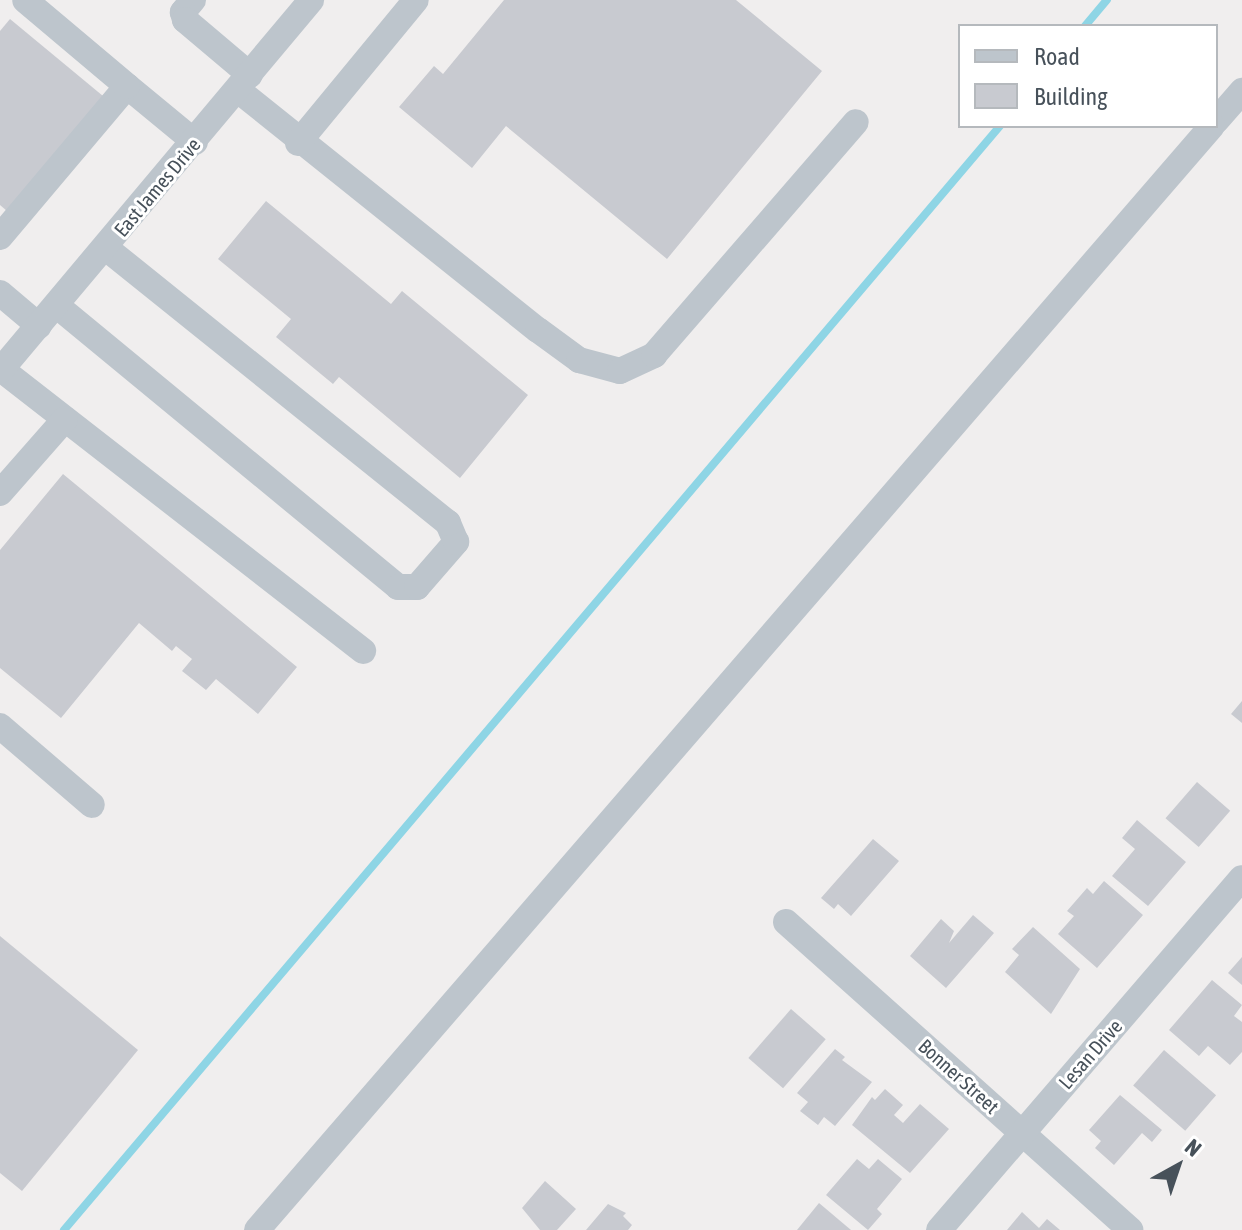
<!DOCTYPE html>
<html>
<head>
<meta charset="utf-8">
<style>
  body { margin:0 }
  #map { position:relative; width:1242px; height:1230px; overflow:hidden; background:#f0eeee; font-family:"Asap Condensed",sans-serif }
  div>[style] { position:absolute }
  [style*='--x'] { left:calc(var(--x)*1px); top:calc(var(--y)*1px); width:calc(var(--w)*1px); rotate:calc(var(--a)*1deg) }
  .stream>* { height:8px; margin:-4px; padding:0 4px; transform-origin:4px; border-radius:4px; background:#8ed5e5 }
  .building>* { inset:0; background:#c8cad0; transform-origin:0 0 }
  .minor>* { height:26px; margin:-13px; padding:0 13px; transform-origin:13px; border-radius:13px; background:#bdc5cc }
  span { translate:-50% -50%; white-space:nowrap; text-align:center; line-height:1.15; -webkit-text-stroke:6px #fff; paint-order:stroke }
  .street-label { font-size:20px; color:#47515a }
  .legend { position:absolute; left:958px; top:24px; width:260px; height:104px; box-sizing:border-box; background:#fff; border:2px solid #b5b9bd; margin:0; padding:10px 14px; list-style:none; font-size:24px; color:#47515a }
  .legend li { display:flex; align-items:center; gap:16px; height:40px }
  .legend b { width:40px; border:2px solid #b5b9bd }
  .north { position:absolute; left:1138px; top:1126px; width:80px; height:80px; -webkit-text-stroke:6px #fff; paint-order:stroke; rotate:40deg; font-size:22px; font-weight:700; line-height:32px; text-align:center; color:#47515a }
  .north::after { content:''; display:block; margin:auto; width:28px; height:36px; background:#47515a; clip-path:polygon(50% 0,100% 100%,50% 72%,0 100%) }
</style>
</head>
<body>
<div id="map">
  <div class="stream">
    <i style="--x:1085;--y:26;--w:34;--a:-50"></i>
    <i style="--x:64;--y:1230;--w:1447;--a:-49.71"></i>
  </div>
  <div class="building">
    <i style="clip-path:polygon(504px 0,736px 0,822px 71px,667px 259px,506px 126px,472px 168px,399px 107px,434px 66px,443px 74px)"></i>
    <i style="clip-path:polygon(10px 19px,103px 96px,7px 211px,0 205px,0 31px)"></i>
    <i style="clip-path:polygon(266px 201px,391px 304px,402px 291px,528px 395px,460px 478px,339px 377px,333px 384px,276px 337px,291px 319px,218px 259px)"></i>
    <i style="clip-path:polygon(63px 474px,297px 667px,258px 714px,216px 679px,206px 690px,182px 671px,192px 659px,176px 646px,172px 651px,139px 623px,61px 718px,0 668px,0 550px)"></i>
    <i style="clip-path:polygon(1242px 701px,1242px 723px,1231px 714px)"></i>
    <i style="left:1197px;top:782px;width:44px;height:48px;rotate:41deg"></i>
    <i style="clip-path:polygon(1137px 820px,1186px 862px,1148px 906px,1112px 876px,1135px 849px,1122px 838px)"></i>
    <i style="clip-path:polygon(873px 839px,899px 861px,851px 916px,838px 904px,834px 909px,821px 898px)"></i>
    <i style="clip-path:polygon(1104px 881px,1143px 915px,1097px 968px,1058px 934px,1074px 916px,1067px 911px,1087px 888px,1093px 894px)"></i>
    <i style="clip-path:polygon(973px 915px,994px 933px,946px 988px,910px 956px,941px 919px,954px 931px,949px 943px)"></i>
    <i style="clip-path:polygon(1033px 927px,1080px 969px,1051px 1014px,1005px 972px,1019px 955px,1012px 949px)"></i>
    <i style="clip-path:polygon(0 936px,138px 1050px,22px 1191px,0 1173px)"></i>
    <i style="clip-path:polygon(1242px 957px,1242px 985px,1228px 973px)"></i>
    <i style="clip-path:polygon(1212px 980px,1242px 1005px,1234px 1016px,1242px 1022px,1242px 1052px,1230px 1065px,1208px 1046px,1199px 1056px,1169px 1030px)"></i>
    <i style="left:791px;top:1009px;width:46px;height:65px;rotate:41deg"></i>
    <i style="clip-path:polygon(835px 1049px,845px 1057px,842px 1060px,872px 1082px,835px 1126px,824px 1117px,818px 1125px,800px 1111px,808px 1102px,797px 1093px)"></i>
    <i style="left:1164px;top:1050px;width:69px;height:47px;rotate:41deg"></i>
    <i style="clip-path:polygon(885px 1089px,903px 1105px,894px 1115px,903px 1123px,920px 1104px,949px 1129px,910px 1173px,852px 1125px,872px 1097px,875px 1100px)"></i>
    <i style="clip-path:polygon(1120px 1095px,1162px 1130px,1152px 1142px,1142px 1133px,1114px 1165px,1095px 1148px,1101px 1141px,1089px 1130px)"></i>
    <i style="clip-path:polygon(857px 1159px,869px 1169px,878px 1159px,902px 1179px,877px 1209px,882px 1214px,868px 1230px,826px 1195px)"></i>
    <i style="clip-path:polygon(545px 1181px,576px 1209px,557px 1230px,540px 1230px,522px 1208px)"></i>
    <i style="clip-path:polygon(819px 1203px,851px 1230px,797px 1230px)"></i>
    <i style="clip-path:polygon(608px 1204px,626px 1213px,623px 1216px,632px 1225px,628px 1230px,586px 1230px)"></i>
    <i style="clip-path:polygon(1022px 1212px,1039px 1228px,1047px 1219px,1060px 1230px,1007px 1230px)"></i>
  </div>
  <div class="minor">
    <i style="--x:193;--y:0;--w:16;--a:130"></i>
    <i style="--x:183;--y:12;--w:8;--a:76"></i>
    <i style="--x:185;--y:20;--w:85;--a:40.2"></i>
    <i style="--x:127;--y:86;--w:88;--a:39.5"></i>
    <i style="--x:238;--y:90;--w:384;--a:38.7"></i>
    <i style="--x:538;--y:330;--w:51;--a:36.2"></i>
    <i style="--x:579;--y:360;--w:42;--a:15"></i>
    <i style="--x:620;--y:371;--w:38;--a:-25"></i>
    <i style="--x:654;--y:355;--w:308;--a:-49.1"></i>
    <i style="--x:1216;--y:121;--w:40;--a:-49"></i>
    <i style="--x:298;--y:143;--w:185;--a:-50.5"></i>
    <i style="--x:0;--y:237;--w:197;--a:-49.9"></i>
    <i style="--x:127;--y:86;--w:133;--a:-139.9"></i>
    <i style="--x:0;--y:293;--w:51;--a:40.2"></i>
    <i style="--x:56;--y:305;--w:443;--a:39.5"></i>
    <i style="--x:398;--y:587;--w:19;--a:0"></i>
    <i style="--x:417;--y:587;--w:60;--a:-49.1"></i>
    <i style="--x:456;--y:542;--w:21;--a:-113"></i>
    <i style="--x:448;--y:523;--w:440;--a:-141.2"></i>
    <i style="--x:1;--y:369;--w:459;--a:37.9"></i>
    <i style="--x:0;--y:371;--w:484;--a:-50"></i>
    <i style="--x:0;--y:493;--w:98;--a:-48.7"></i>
    <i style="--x:0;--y:726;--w:121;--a:40.7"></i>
    <i style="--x:786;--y:922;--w:462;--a:41.8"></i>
    <i style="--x:257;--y:1230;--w:1460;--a:-49.14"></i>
    <i style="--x:939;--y:1230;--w:464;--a:-49.3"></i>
  </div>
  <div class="street-label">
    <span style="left:157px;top:187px;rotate:-50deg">East James Drive</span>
    <span style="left:1090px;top:1054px;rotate:-49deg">Lesan Drive</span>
    <span style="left:959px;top:1076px;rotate:42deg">Bonner Street</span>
  </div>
  <ul class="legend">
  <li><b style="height:10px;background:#bdc5cc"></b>Road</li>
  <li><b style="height:22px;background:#c8cad0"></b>Building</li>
  </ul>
  <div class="north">N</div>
</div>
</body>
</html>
